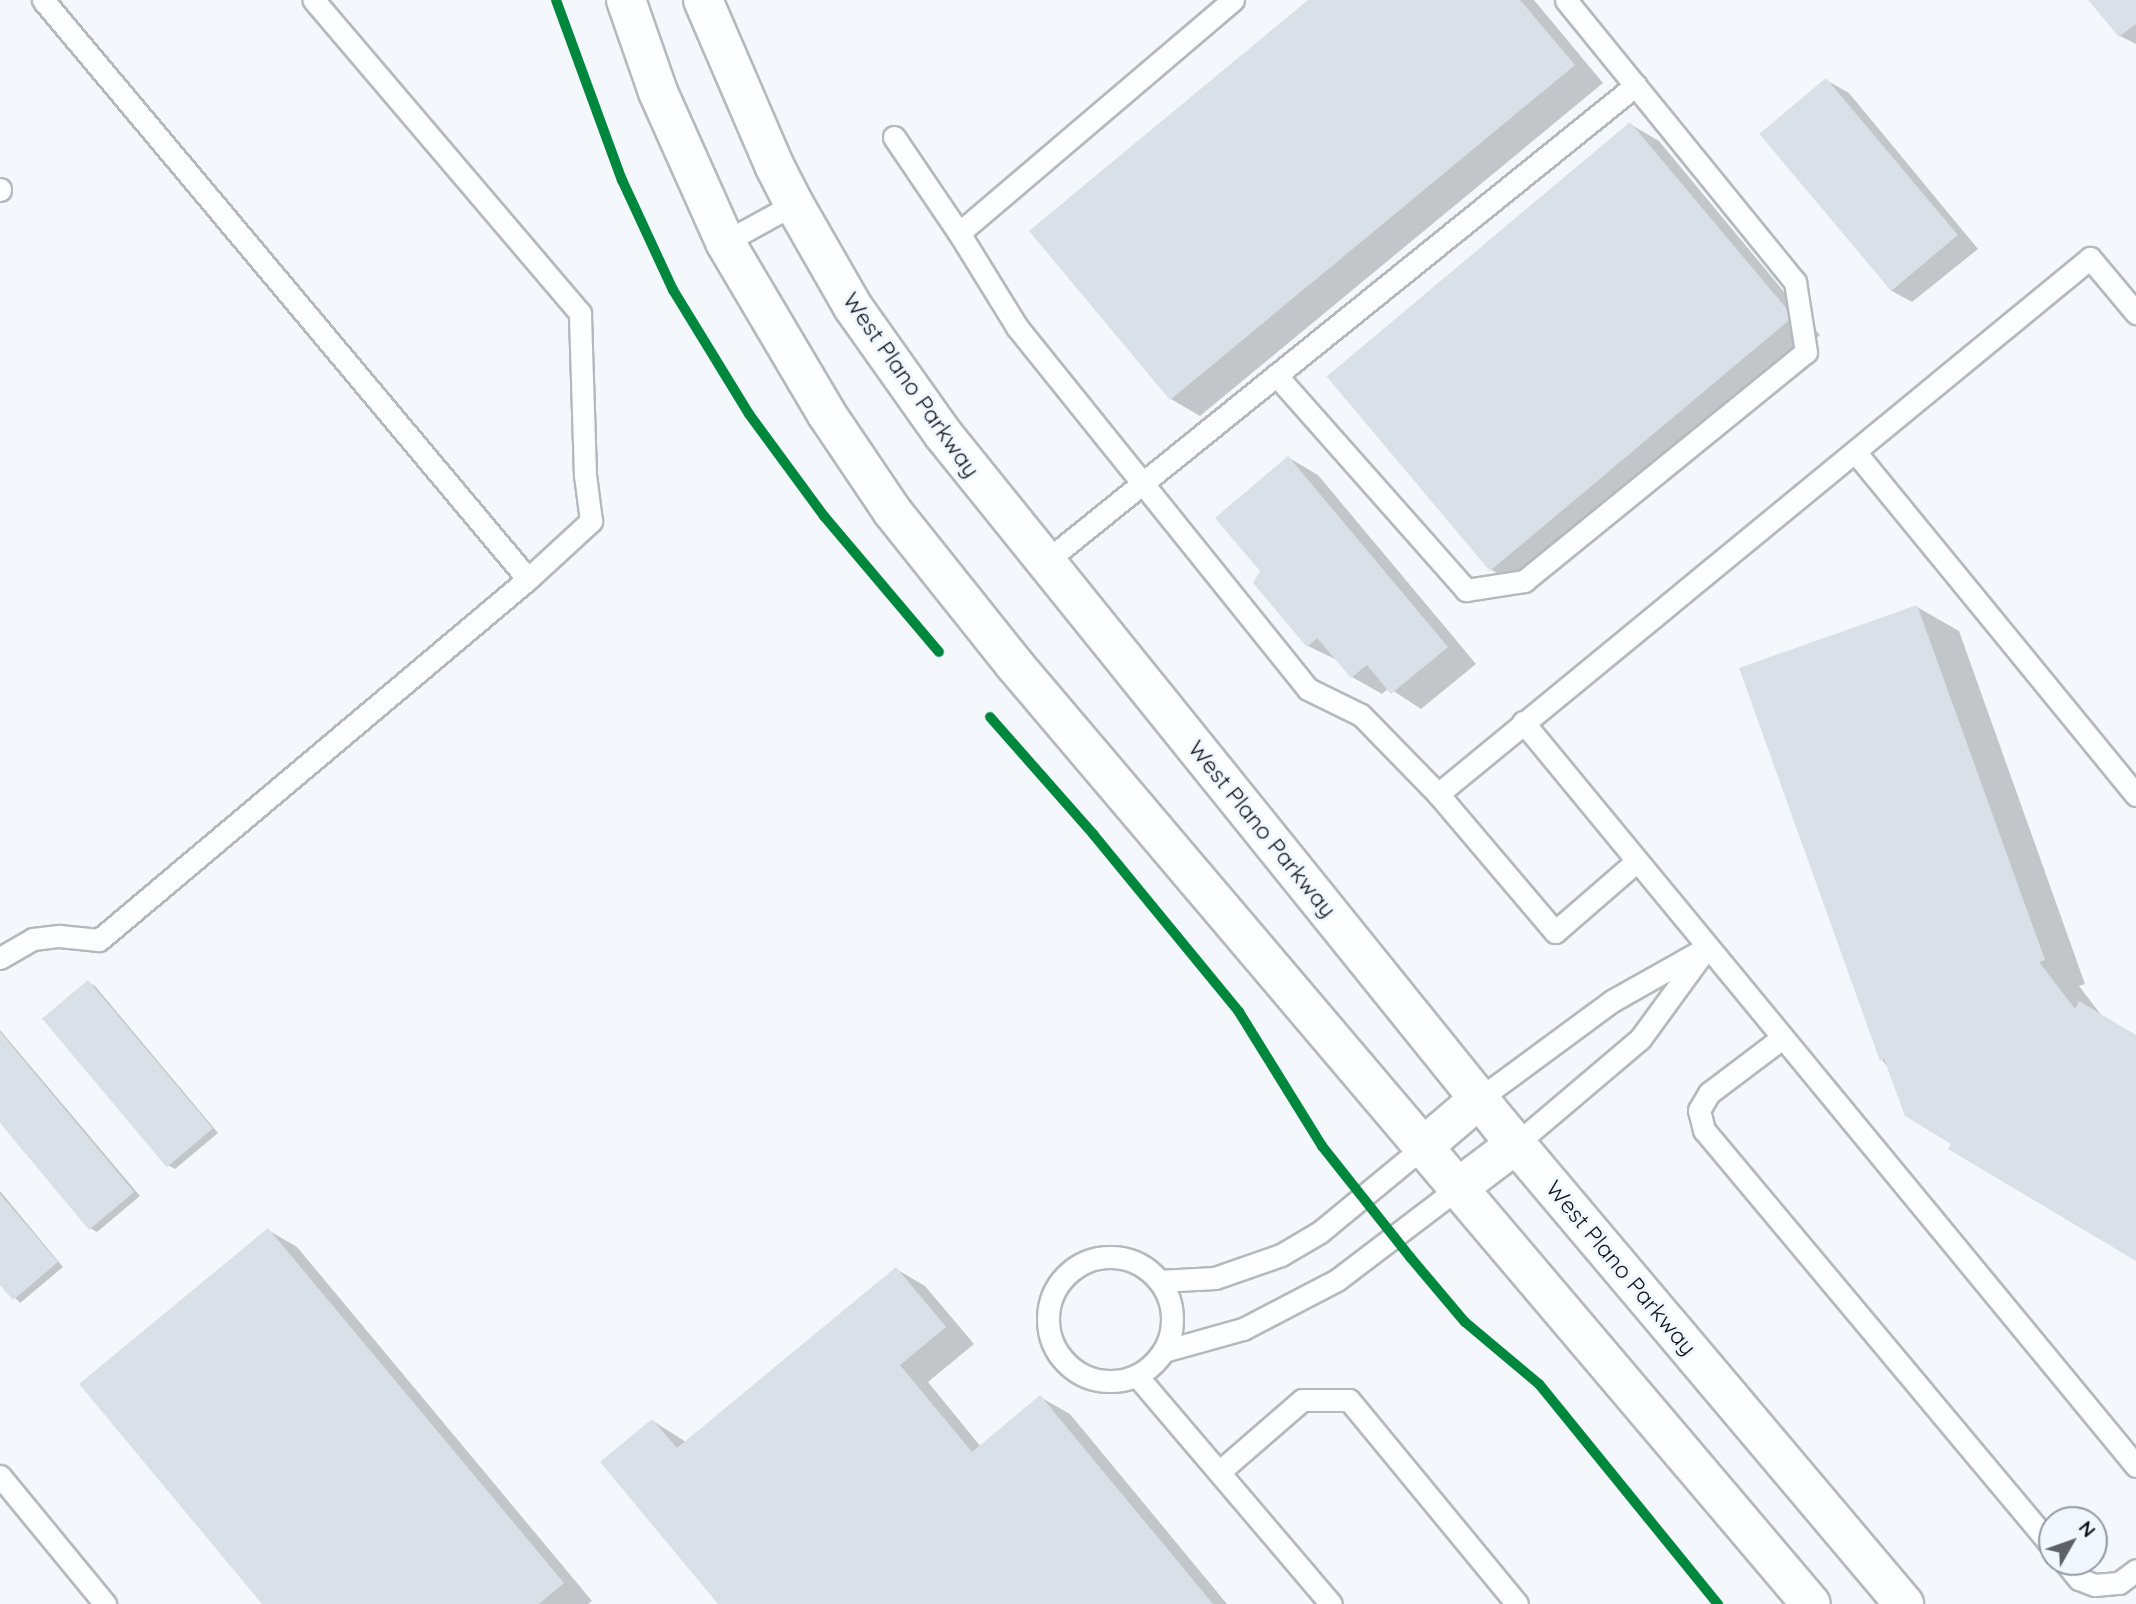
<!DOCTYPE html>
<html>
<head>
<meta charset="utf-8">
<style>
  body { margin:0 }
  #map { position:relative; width:2136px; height:1604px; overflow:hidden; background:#f4f8fc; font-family:Quicksand,sans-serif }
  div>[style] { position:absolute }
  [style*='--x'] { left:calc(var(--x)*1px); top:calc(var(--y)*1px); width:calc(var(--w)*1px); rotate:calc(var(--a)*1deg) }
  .shadow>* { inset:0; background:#0003 }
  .building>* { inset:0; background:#dae0e7; transform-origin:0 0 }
  .roads { filter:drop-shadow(2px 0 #b4b9be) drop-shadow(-2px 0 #b4b9be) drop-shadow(0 2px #b4b9be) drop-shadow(0 -2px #b4b9be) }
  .lane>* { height:21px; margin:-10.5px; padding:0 10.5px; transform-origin:10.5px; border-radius:10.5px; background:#fdfeff }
  .lane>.ring { margin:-10.5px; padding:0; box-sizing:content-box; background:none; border:21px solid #fdfeff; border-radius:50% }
  .secondary>* { height:38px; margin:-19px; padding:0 19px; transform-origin:19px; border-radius:19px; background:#fdfeff }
  .cycleway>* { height:10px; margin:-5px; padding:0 5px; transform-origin:5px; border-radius:5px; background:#00873e }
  span { translate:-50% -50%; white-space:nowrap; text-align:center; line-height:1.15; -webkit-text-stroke:6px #f1f7ff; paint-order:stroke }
  .street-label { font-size:23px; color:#0d1218 }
  .north { position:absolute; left:2038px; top:1506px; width:70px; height:70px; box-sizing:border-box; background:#f1f7ff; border:2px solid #969ba3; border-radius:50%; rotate:50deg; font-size:19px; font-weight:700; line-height:28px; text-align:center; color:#0d1218 }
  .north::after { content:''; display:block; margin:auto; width:24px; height:32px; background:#5e6268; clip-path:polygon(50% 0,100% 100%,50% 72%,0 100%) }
</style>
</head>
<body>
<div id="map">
  <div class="shadow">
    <i style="clip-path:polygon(1311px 0,1534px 0,1603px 83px,1200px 416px,1171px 399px)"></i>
    <i style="clip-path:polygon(2091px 0,2136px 0,2136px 44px,2120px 36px)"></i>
    <i style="clip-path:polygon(1826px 80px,1849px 93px,1978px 249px,1912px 302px,1890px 290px)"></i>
    <i style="clip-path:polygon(1630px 124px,1659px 141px,1820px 335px,1518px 585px,1488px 568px)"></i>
    <i style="clip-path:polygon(1289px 458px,1318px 475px,1476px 664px,1421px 709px,1389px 688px,1382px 694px,1352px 677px,1339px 661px,1308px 646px,1262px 571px)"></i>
    <i style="clip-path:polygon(1917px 607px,1959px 631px,2085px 984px,2079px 986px,2102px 1016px,2136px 1036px,2136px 1259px,1954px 1143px,1881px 1059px)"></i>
    <i style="clip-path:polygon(88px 982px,95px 986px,218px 1133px,175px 1169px,168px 1165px)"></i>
    <i style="clip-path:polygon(0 1030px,140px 1196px,97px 1232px,90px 1228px,0 1121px)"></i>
    <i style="clip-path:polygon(0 1191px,63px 1267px,20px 1303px,0 1282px)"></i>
    <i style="clip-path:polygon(268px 1230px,297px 1247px,592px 1601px,588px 1604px,264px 1604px)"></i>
    <i style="clip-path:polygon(896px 1269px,925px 1286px,974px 1344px,928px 1382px,981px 1447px,1040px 1397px,1070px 1414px,1227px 1604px,720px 1604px,653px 1421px,686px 1442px)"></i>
  </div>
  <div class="building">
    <i style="clip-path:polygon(1308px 0,1520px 0,1575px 65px,1170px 400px,1029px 231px)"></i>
    <i style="clip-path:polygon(2088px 0,2136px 0,2136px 24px,2119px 37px)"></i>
    <i style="left:1826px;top:78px;width:205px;height:87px;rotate:50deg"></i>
    <i style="left:1630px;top:122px;width:254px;height:396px;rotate:50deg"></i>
    <i style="clip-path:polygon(1288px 456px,1448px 647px,1391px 694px,1367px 665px,1351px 678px,1317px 638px,1307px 647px,1253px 583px,1260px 571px,1215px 518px)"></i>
    <i style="clip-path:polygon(1917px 605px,2045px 960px,2039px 962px,2075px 1009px,2079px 1001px,2136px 1035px,2136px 1261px,1948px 1149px,1951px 1144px,1905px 1116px,1884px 1059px,1880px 1061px,1739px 668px)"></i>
    <i style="left:88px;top:980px;width:194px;height:60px;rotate:50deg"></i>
    <i style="clip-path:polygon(0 1032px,134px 1192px,89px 1230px,0 1123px)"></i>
    <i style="clip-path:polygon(0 1194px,58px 1262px,13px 1300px,0 1285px)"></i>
    <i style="clip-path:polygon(268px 1228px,564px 1583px,539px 1604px,262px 1604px,79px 1384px)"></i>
    <i style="clip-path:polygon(896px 1267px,946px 1327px,900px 1365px,972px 1452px,1040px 1395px,1213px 1604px,718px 1604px,600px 1462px,652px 1419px,677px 1448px)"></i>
  </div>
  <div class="roads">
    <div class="lane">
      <i style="--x:43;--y:0;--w:755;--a:50.05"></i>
      <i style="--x:528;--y:579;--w:86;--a:-42.6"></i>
      <i style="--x:591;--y:521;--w:46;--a:-97.4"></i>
      <i style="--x:585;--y:475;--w:162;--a:-91.8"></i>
      <i style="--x:580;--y:313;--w:411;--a:-130.4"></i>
      <i style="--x:894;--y:137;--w:116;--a:55.9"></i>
      <i style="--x:959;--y:233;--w:360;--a:-40.4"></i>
      <i style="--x:0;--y:189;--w:1;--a:90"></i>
      <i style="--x:959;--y:233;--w:110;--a:58.3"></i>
      <i style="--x:1017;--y:327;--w:464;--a:51.2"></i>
      <i style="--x:1308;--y:689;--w:59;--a:26.1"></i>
      <i style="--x:1361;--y:715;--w:110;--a:45.7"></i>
      <i style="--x:1438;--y:794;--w:844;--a:-39.42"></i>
      <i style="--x:2090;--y:258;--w:72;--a:50.1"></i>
      <i style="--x:725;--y:242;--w:79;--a:-28.8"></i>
      <i style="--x:1276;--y:375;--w:287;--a:48.5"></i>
      <i style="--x:1466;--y:590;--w:59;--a:-8.8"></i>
      <i style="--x:1524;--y:581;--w:363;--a:-39.1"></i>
      <i style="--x:1806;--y:352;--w:71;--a:-98.9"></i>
      <i style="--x:1795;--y:282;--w:363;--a:-129.1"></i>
      <i style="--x:1856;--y:453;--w:442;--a:50.7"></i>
      <i style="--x:1045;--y:562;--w:759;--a:-38.91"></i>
      <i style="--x:1523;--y:722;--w:964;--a:50.51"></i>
      <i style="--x:1438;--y:794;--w:181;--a:49.7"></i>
      <i style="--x:1555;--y:932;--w:108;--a:-40.9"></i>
      <i style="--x:0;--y:958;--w:38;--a:-30"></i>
      <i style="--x:33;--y:939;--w:26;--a:-7"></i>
      <i style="--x:59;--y:936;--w:40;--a:5.7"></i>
      <i style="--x:99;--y:940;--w:561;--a:-40.08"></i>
      <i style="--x:1782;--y:1038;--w:91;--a:143"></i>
      <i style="--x:1709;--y:1093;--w:20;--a:120"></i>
      <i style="--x:1699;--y:1110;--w:21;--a:76"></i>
      <i style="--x:1704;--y:1130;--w:542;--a:50.09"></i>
      <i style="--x:1479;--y:1099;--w:165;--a:-36.4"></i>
      <i style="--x:1612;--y:1001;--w:100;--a:-29.4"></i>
      <i style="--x:1516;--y:1144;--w:162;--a:-40.3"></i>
      <i style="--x:1640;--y:1039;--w:114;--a:-53.9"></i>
      <i class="ring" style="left:1048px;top:1257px;width:103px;height:103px"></i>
      <i style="--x:1159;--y:1281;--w:56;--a:-3.1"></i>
      <i style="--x:1215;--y:1278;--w:70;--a:-19.2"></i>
      <i style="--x:1281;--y:1255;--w:45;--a:-30.5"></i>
      <i style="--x:1320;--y:1232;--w:134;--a:-39.5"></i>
      <i style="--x:1164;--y:1351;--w:82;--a:-15.6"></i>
      <i style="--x:1243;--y:1329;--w:106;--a:-27.5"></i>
      <i style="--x:1337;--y:1280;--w:153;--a:-37.3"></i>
      <i style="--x:1137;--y:1376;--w:299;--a:49.6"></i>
      <i style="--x:1219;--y:1472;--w:110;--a:-40.9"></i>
      <i style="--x:1302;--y:1400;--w:47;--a:0"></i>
      <i style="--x:1349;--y:1400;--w:264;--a:50.5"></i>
      <i style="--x:0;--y:1476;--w:166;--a:50.6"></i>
      <i style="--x:2065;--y:1562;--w:22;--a:51"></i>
      <i style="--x:2079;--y:1579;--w:17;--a:21"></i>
      <i style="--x:2095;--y:1585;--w:24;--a:-5"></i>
      <i style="--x:2119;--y:1583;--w:21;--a:-37"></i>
    </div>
    <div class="secondary">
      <i style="--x:626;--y:0;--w:97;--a:70.8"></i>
      <i style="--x:658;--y:92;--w:164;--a:65.9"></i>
      <i style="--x:725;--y:242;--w:199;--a:59.4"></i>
      <i style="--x:826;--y:413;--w:118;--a:56"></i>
      <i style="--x:892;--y:511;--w:196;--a:51.4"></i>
      <i style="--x:1014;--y:664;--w:1232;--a:49.71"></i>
      <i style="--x:703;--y:0;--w:180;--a:66.7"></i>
      <i style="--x:774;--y:165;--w:44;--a:62.9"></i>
      <i style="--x:794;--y:204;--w:119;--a:60.2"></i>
      <i style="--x:853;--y:307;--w:156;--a:54.7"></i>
      <i style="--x:943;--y:434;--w:888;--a:51.13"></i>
      <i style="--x:1500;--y:1125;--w:627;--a:49.85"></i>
      <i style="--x:1423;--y:1147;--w:74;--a:-40.6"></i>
      <i style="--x:1459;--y:1187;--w:71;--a:-37"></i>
    </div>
  </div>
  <div class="cycleway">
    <i style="--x:556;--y:0;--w:192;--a:69.9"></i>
    <i style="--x:622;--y:180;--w:121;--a:65.1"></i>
    <i style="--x:673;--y:290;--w:145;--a:58.5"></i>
    <i style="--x:749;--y:414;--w:127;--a:53.7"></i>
    <i style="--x:824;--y:516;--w:178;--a:49.8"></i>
    <i style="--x:990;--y:717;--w:156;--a:48.6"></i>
    <i style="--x:1093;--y:834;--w:230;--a:50.6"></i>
    <i style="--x:1239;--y:1012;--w:158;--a:58.2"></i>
    <i style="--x:1322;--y:1146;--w:142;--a:51.6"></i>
    <i style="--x:1410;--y:1257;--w:85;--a:49.8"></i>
    <i style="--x:1465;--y:1322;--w:97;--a:40"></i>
    <i style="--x:1539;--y:1384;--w:284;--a:50.9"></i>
  </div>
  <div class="street-label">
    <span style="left:911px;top:385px;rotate:55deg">West Plano Parkway</span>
    <span style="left:1262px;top:829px;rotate:51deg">West Plano Parkway</span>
    <span style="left:1621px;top:1268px;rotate:50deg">West Plano Parkway</span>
  </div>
  <div class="north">N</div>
</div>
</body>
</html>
